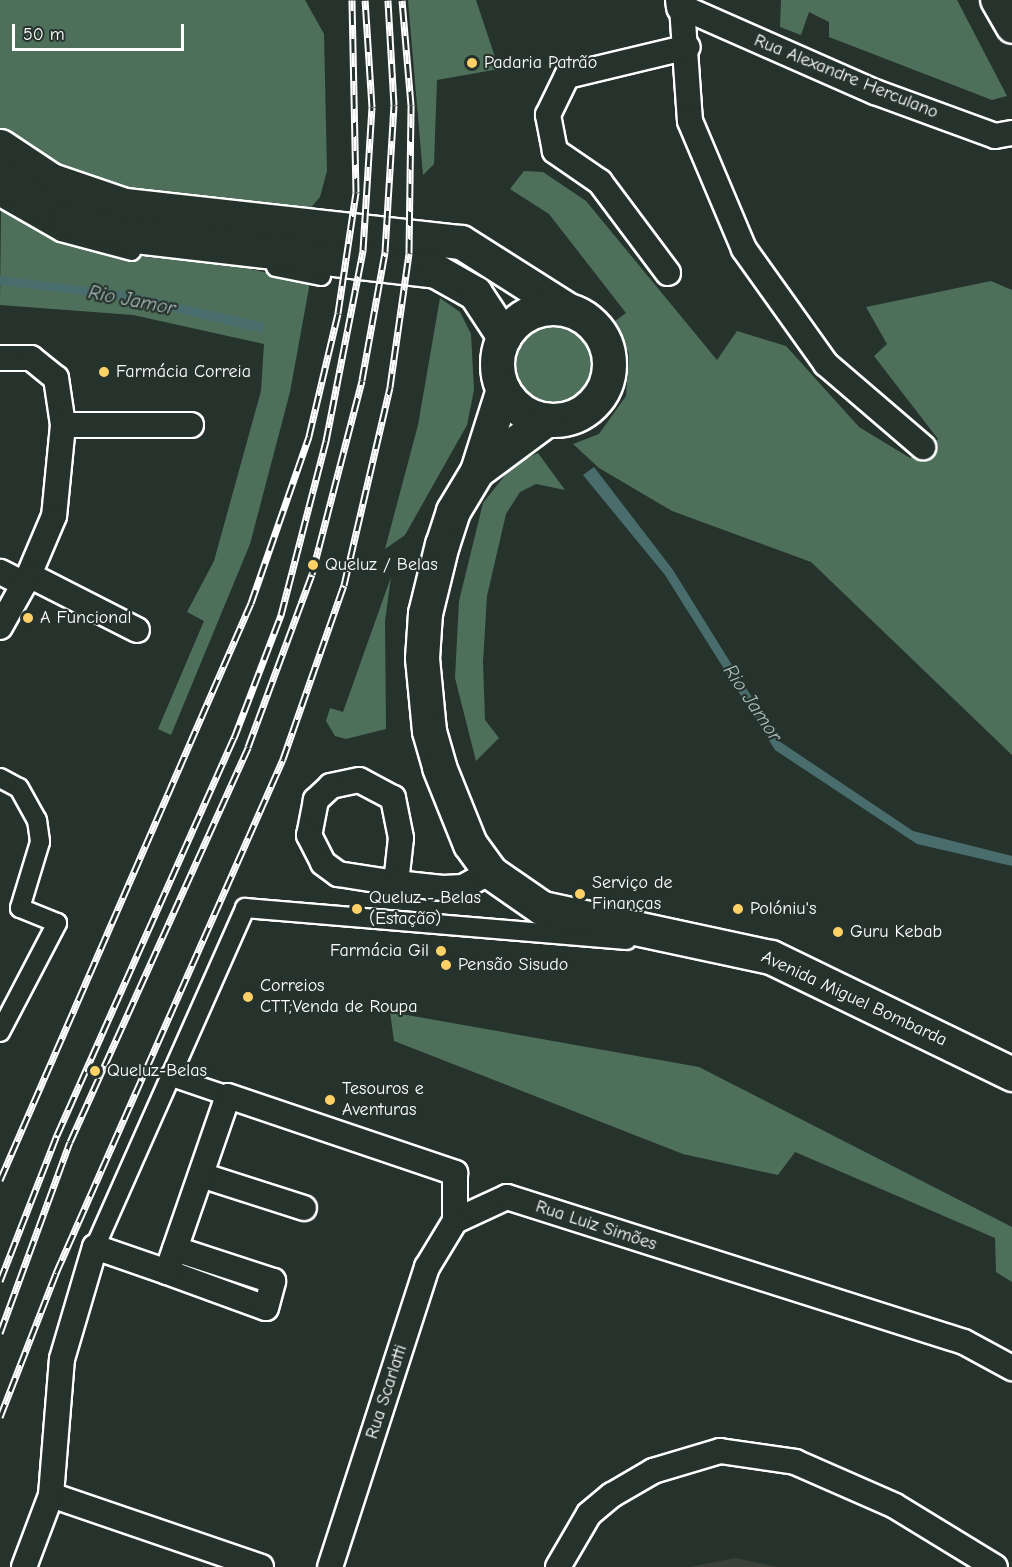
<!DOCTYPE html>
<html>
<head>
<meta charset="utf-8">
<style>
  body { margin:0 }
  #map { position:relative; width:1012px; height:1567px; overflow:hidden; background:#26332d; font-family:"Comic Neue",sans-serif }
  div>[style] { position:absolute }
  [style*='--x'] { left:calc(var(--x)*1px); top:calc(var(--y)*1px); width:calc(var(--w)*1px); rotate:calc(var(--a)*1deg) }
  .built>* { inset:0; background:#3a4138 }
  .green>* { inset:0; background:#4e705a }
  .round { border-radius:50% }
  .water>* { inset:0; background:#486d6c }
  .roads { filter:drop-shadow(2px 0 #fff) drop-shadow(-2px 0 #fff) drop-shadow(0 2px #fff) drop-shadow(0 -2px #fff) }
  .pedestrian>* { height:18px; margin:-9px; padding:0 9px; transform-origin:9px; border-radius:9px; background:#26332d }
  .minor>* { height:24px; margin:-12px; padding:0 12px; transform-origin:12px; border-radius:12px; background:#26332d }
  .tertiary>* { height:30px; margin:-15px; padding:0 15px; transform-origin:15px; border-radius:15px; background:#26332d }
  .primary>* { height:33px; margin:-16.5px; padding:0 16.5px; transform-origin:16.5px; border-radius:16.5px; background:#26332d }
  .primary>.ring { margin:-16.5px; padding:0; box-sizing:content-box; background:none; border:33px solid #26332d; border-radius:50% }
  .rail>* { height:7px; margin-top:-3.5px; transform-origin:0; background:repeating-linear-gradient(90deg,#26332d 0 14px,#fff 0 28px); box-sizing:border-box; border-block:2px solid #fff }
  .dots>* { width:16px; height:16px; translate:-50% -50%; box-sizing:border-box; border:3px solid #26332d; border-radius:50% }
  span { translate:-50% -50%; white-space:nowrap; text-align:center; line-height:1.15; -webkit-text-stroke:4.5px #26332d; paint-order:stroke }
  .poi-label { font-size:18px; color:#fff }
  .left { translate:0 -50%; text-align:left }
  .right { translate:-100% -50%; text-align:right }
  .street-label { font-size:18px; color:#fff }
  .water-label { font-size:20px; color:#adbdbd; font-style:italic }
  .scale { position:absolute; left:12px; top:24px; width:172px; height:27px; box-sizing:border-box; border:3px solid #fff; border-top:0; padding-left:8px; font-size:18px; line-height:21px; white-space:nowrap; color:#fff; -webkit-text-stroke:4px #26332d; paint-order:stroke }
</style>
</head>
<body>
<div id="map">
  <div class="built">
    <i style="clip-path:polygon(735px 1558px,778px 1567px,689px 1567px)"></i>
  </div>
  <div class="green">
    <i style="clip-path:polygon(0 0,305px 0,324px 34px,327px 171px,320px 197px,309px 210px,104px 187px,0 136px)"></i>
    <i style="clip-path:polygon(408px 0,476px 0,499px 69px,437px 80px,434px 164px,423px 175px)"></i>
    <i style="clip-path:polygon(781px 0,957px 0,1007px 96px,992px 100px,829px 37px,829px 22px,809px 12px,801px 35px,780px 27px)"></i>
    <i style="clip-path:polygon(524px 171px,543px 172px,586px 201px,717px 360px,737px 331px,786px 346px,859px 427px,910px 458px,938px 439px,874px 356px,887px 344px,866px 307px,991px 281px,1012px 290px,1012px 755px,811px 562px,672px 511px,599px 468px,573px 444px,599px 434px,626px 396px,629px 354px,615px 321px,626px 313px,549px 214px,510px 189px)"></i>
    <i style="clip-path:polygon(1px 210px,117px 254px,237px 266px,310px 282px,290px 392px,250px 544px,171px 735px,158px 729px,204px 621px,187px 612px,214px 561px,261px 391px,264px 344px,133px 315px,0 305px)"></i>
    <i style="clip-path:polygon(440px 298px,460px 312px,471px 334px,474px 390px,467px 425px,405px 535px,385px 549px,418px 425px)"></i>
    <i class="round" style="left:513px;top:324px;width:80px;height:80px"></i>
    <i style="clip-path:polygon(538px 453px,565px 490px,536px 484px,520px 492px,506px 514px,487px 596px,483px 662px,485px 720px,499px 738px,476px 761px,455px 678px,459px 601px,483px 503px,514px 464px)"></i>
    <i style="clip-path:polygon(391px 577px,385px 621px,386px 729px,346px 739px,335px 736px,326px 721px,330px 708px,343px 712px)"></i>
    <i style="clip-path:polygon(390px 1012px,699px 1067px,1012px 1227px,1012px 1282px,996px 1272px,995px 1238px,795px 1152px,778px 1175px,683px 1154px,394px 1041px)"></i>
  </div>
  <div class="water">
    <i style="clip-path:polygon(0 276px,128px 292px,265px 323px,262px 333px,125px 300px,0 285px)"></i>
    <i style="clip-path:polygon(594px 467px,673px 570px,779px 741px,913px 831px,1012px 856px,1012px 866px,917px 844px,775px 750px,665px 575px,583px 475px)"></i>
  </div>
  <div class="roads">
    <div class="pedestrian">
      <i style="--x:0;--y:197;--w:70;--a:29.8"></i>
      <i style="--x:61;--y:232;--w:73;--a:15"></i>
      <i style="--x:276;--y:267;--w:46;--a:11.3"></i>
      <i style="--x:0;--y:778;--w:21;--a:28"></i>
      <i style="--x:19;--y:788;--w:37;--a:61"></i>
      <i style="--x:37;--y:820;--w:22;--a:82"></i>
      <i style="--x:40;--y:842;--w:69;--a:106.9"></i>
      <i style="--x:20;--y:908;--w:40;--a:22"></i>
      <i style="--x:57;--y:923;--w:123;--a:117.6"></i>
      <i style="--x:169;--y:1076;--w:62;--a:18.7"></i>
      <i style="--x:95;--y:1247;--w:371;--a:-66.1"></i>
      <i style="--x:245;--y:908;--w:383;--a:4.8"></i>
    </div>
    <div class="minor">
      <i style="--x:682;--y:7;--w:114;--a:86"></i>
      <i style="--x:690;--y:121;--w:139;--a:67.1"></i>
      <i style="--x:744;--y:249;--w:141;--a:54.5"></i>
      <i style="--x:826;--y:364;--w:128;--a:40.6"></i>
      <i style="--x:682;--y:7;--w:211;--a:23.8"></i>
      <i style="--x:875;--y:92;--w:128;--a:20.1"></i>
      <i style="--x:995;--y:136;--w:17;--a:-10"></i>
      <i style="--x:668;--y:273;--w:114;--a:-126.8"></i>
      <i style="--x:600;--y:182;--w:55;--a:-145.4"></i>
      <i style="--x:555;--y:151;--w:37;--a:-101"></i>
      <i style="--x:548;--y:115;--w:43;--a:-64"></i>
      <i style="--x:567;--y:76;--w:124;--a:-13.5"></i>
      <i style="--x:0;--y:358;--w:31;--a:0"></i>
      <i style="--x:31;--y:358;--w:32;--a:39"></i>
      <i style="--x:56;--y:378;--w:48;--a:81.5"></i>
      <i style="--x:63;--y:425;--w:91;--a:95.6"></i>
      <i style="--x:54;--y:516;--w:64;--a:113"></i>
      <i style="--x:29;--y:575;--w:10;--a:119"></i>
      <i style="--x:24;--y:584;--w:27;--a:-153"></i>
      <i style="--x:63;--y:425;--w:128;--a:0"></i>
      <i style="--x:29;--y:575;--w:121;--a:27"></i>
      <i style="--x:0;--y:627;--w:49;--a:-60.8"></i>
      <i style="--x:396;--y:883;--w:45;--a:-83.7"></i>
      <i style="--x:401;--y:838;--w:41;--a:-101.3"></i>
      <i style="--x:393;--y:798;--w:38;--a:-152"></i>
      <i style="--x:359;--y:780;--w:29;--a:168"></i>
      <i style="--x:331;--y:786;--w:21;--a:137"></i>
      <i style="--x:316;--y:800;--w:36;--a:101"></i>
      <i style="--x:309;--y:835;--w:31;--a:63"></i>
      <i style="--x:323;--y:863;--w:19;--a:36"></i>
      <i style="--x:338;--y:874;--w:59;--a:8.8"></i>
      <i style="--x:396;--y:883;--w:47;--a:6.1"></i>
      <i style="--x:443;--y:888;--w:20;--a:-3"></i>
      <i style="--x:463;--y:887;--w:31;--a:-29"></i>
      <i style="--x:201;--y:1175;--w:108;--a:17.8"></i>
      <i style="--x:455;--y:1221;--w:57;--a:-24.8"></i>
      <i style="--x:507;--y:1197;--w:479;--a:17.6"></i>
      <i style="--x:964;--y:1342;--w:55;--a:28.4"></i>
      <i style="--x:167;--y:1272;--w:105;--a:20"></i>
      <i style="--x:266;--y:1308;--w:28;--a:-75"></i>
      <i style="--x:273;--y:1281;--w:103;--a:-161.9"></i>
      <i style="--x:51;--y:1495;--w:222;--a:18.9"></i>
      <i style="--x:24;--y:1567;--w:77;--a:-69.4"></i>
      <i style="--x:51;--y:1495;--w:136;--a:-85.4"></i>
      <i style="--x:62;--y:1359;--w:117;--a:-73.6"></i>
      <i style="--x:95;--y:1247;--w:76;--a:19.1"></i>
      <i style="--x:167;--y:1272;--w:186;--a:-70.9"></i>
      <i style="--x:228;--y:1096;--w:240;--a:18.7"></i>
      <i style="--x:455;--y:1173;--w:48;--a:90"></i>
      <i style="--x:455;--y:1221;--w:54;--a:121.3"></i>
      <i style="--x:427;--y:1267;--w:315;--a:107.9"></i>
      <i style="--x:558;--y:1567;--w:61;--a:-59.7"></i>
      <i style="--x:589;--y:1514;--w:30;--a:-40"></i>
      <i style="--x:612;--y:1495;--w:48;--a:-30.3"></i>
      <i style="--x:653;--y:1471;--w:70;--a:-16.6"></i>
      <i style="--x:720;--y:1451;--w:76;--a:8.3"></i>
      <i style="--x:795;--y:1462;--w:109;--a:23.7"></i>
      <i style="--x:895;--y:1506;--w:117;--a:31.4"></i>
    </div>
    <div class="tertiary">
      <i style="--x:681;--y:0;--w:7;--a:82"></i>
      <i style="--x:996;--y:0;--w:32;--a:60"></i>
    </div>
    <div class="primary">
      <i style="--x:0;--y:146;--w:61;--a:33.7"></i>
      <i style="--x:51;--y:180;--w:78;--a:18.7"></i>
      <i style="--x:125;--y:205;--w:338;--a:6.3"></i>
      <i style="--x:461;--y:242;--w:123;--a:32.4"></i>
      <i style="--x:0;--y:176;--w:80;--a:33.3"></i>
      <i style="--x:67;--y:220;--w:62;--a:14"></i>
      <i style="--x:127;--y:235;--w:311;--a:6.6"></i>
      <i style="--x:436;--y:271;--w:45;--a:29.4"></i>
      <i style="--x:475;--y:293;--w:53;--a:56.6"></i>
      <i class="ring" style="left:497px;top:308px;width:79px;height:79px"></i>
      <i style="--x:503;--y:389;--w:86;--a:107.6"></i>
      <i style="--x:477;--y:471;--w:47;--a:121"></i>
      <i style="--x:453;--y:511;--w:35;--a:108"></i>
      <i style="--x:442;--y:544;--w:71;--a:103.8"></i>
      <i style="--x:425;--y:613;--w:45;--a:93.8"></i>
      <i style="--x:422;--y:658;--w:73;--a:84.5"></i>
      <i style="--x:429;--y:731;--w:37;--a:74"></i>
      <i style="--x:439;--y:767;--w:83;--a:68.1"></i>
      <i style="--x:470;--y:844;--w:34;--a:54"></i>
      <i style="--x:490;--y:872;--w:63;--a:34.7"></i>
      <i style="--x:542;--y:908;--w:234;--a:12.1"></i>
      <i style="--x:771;--y:957;--w:268;--a:25.9"></i>
      <i style="--x:477;--y:471;--w:86;--a:-36.5"></i>
    </div>
  </div>
  <div class="rail">
    <i style="--x:0;--y:1180;--w:629;--a:-66.49"></i>
    <i style="--x:251;--y:603;--w:177;--a:-70.8"></i>
    <i style="--x:309;--y:436;--w:126;--a:-76.7"></i>
    <i style="--x:338;--y:313;--w:122;--a:-81.5"></i>
    <i style="--x:356;--y:192;--w:192;--a:-91.2"></i>
    <i style="--x:0;--y:1281;--w:157;--a:-68.7"></i>
    <i style="--x:57;--y:1135;--w:435;--a:-66"></i>
    <i style="--x:234;--y:738;--w:132;--a:-69.1"></i>
    <i style="--x:281;--y:615;--w:180;--a:-75.5"></i>
    <i style="--x:326;--y:441;--w:195;--a:-79"></i>
    <i style="--x:363;--y:250;--w:143;--a:-86.4"></i>
    <i style="--x:372;--y:107;--w:107;--a:-93.7"></i>
    <i style="--x:0;--y:1333;--w:203;--a:-69.9"></i>
    <i style="--x:70;--y:1142;--w:433;--a:-65.7"></i>
    <i style="--x:248;--y:747;--w:184;--a:-69.7"></i>
    <i style="--x:312;--y:574;--w:200;--a:-75.5"></i>
    <i style="--x:362;--y:380;--w:130;--a:-79.8"></i>
    <i style="--x:385;--y:252;--w:147;--a:-86.5"></i>
    <i style="--x:394;--y:105;--w:105;--a:-93.3"></i>
    <i style="--x:0;--y:1417;--w:155;--a:-68.7"></i>
    <i style="--x:56;--y:1273;--w:562;--a:-66.17"></i>
    <i style="--x:283;--y:759;--w:184;--a:-70.7"></i>
    <i style="--x:344;--y:585;--w:203;--a:-76.9"></i>
    <i style="--x:390;--y:387;--w:135;--a:-81.9"></i>
    <i style="--x:409;--y:253;--w:148;--a:-89.2"></i>
    <i style="--x:411;--y:105;--w:105;--a:-94.9"></i>
  </div>
  <div class="dots">
    <i style="left:472px;top:63px;background:#ffd166"></i>
    <i style="left:104px;top:372px;background:#ffd166"></i>
    <i style="left:313px;top:565px;background:#ffd166"></i>
    <i style="left:28px;top:618px;background:#ffd166"></i>
    <i style="left:580px;top:894px;background:#ffd166"></i>
    <i style="left:357px;top:909px;background:#ffd166"></i>
    <i style="left:738px;top:909px;background:#ffd166"></i>
    <i style="left:838px;top:932px;background:#ffd166"></i>
    <i style="left:441px;top:951px;background:#ffd166"></i>
    <i style="left:446px;top:965px;background:#ffd166"></i>
    <i style="left:248px;top:997px;background:#ffd166"></i>
    <i style="left:95px;top:1071px;background:#ffd166"></i>
    <i style="left:330px;top:1100px;background:#ffd166"></i>
  </div>
  <div class="poi-label">
    <span class="left" style="left:484px;top:63px">Padaria Patrão</span>
    <span class="left" style="left:116px;top:372px">Farmácia Correia</span>
    <span class="left" style="left:325px;top:565px">Queluz / Belas</span>
    <span class="left" style="left:40px;top:618px">A Funcional</span>
    <span class="left" style="left:592px;top:894px">Serviço de<br>Finanças</span>
    <span class="left" style="left:369px;top:909px">Queluz - Belas<br>(Estação)</span>
    <span class="left" style="left:750px;top:909px">Polóniu's</span>
    <span class="left" style="left:850px;top:932px">Guru Kebab</span>
    <span class="right" style="left:429px;top:951px">Farmácia Gil</span>
    <span class="left" style="left:458px;top:965px">Pensão Sisudo</span>
    <span class="left" style="left:260px;top:997px">Correios<br>CTT;Venda de Roupa</span>
    <span class="left" style="left:107px;top:1071px">Queluz-Belas</span>
    <span class="left" style="left:342px;top:1100px">Tesouros e<br>Aventuras</span>
  </div>
  <div class="street-label">
    <span style="left:846px;top:77px;rotate:22deg">Rua Alexandre Herculano</span>
    <span style="left:854px;top:999px;rotate:25deg">Avenida Miguel Bombarda</span>
    <span style="left:596px;top:1226px;rotate:18deg">Rua Luiz Simões</span>
    <span style="left:387px;top:1392px;rotate:-72deg">Rua Scarlatti</span>
  </div>
  <div class="water-label">
    <span style="left:132px;top:300px;rotate:11deg">Rio Jamor</span>
    <span style="left:753px;top:703px;rotate:56deg">Rio Jamor</span>
  </div>
  <div class="scale">50 m</div>
</div>
</body>
</html>
